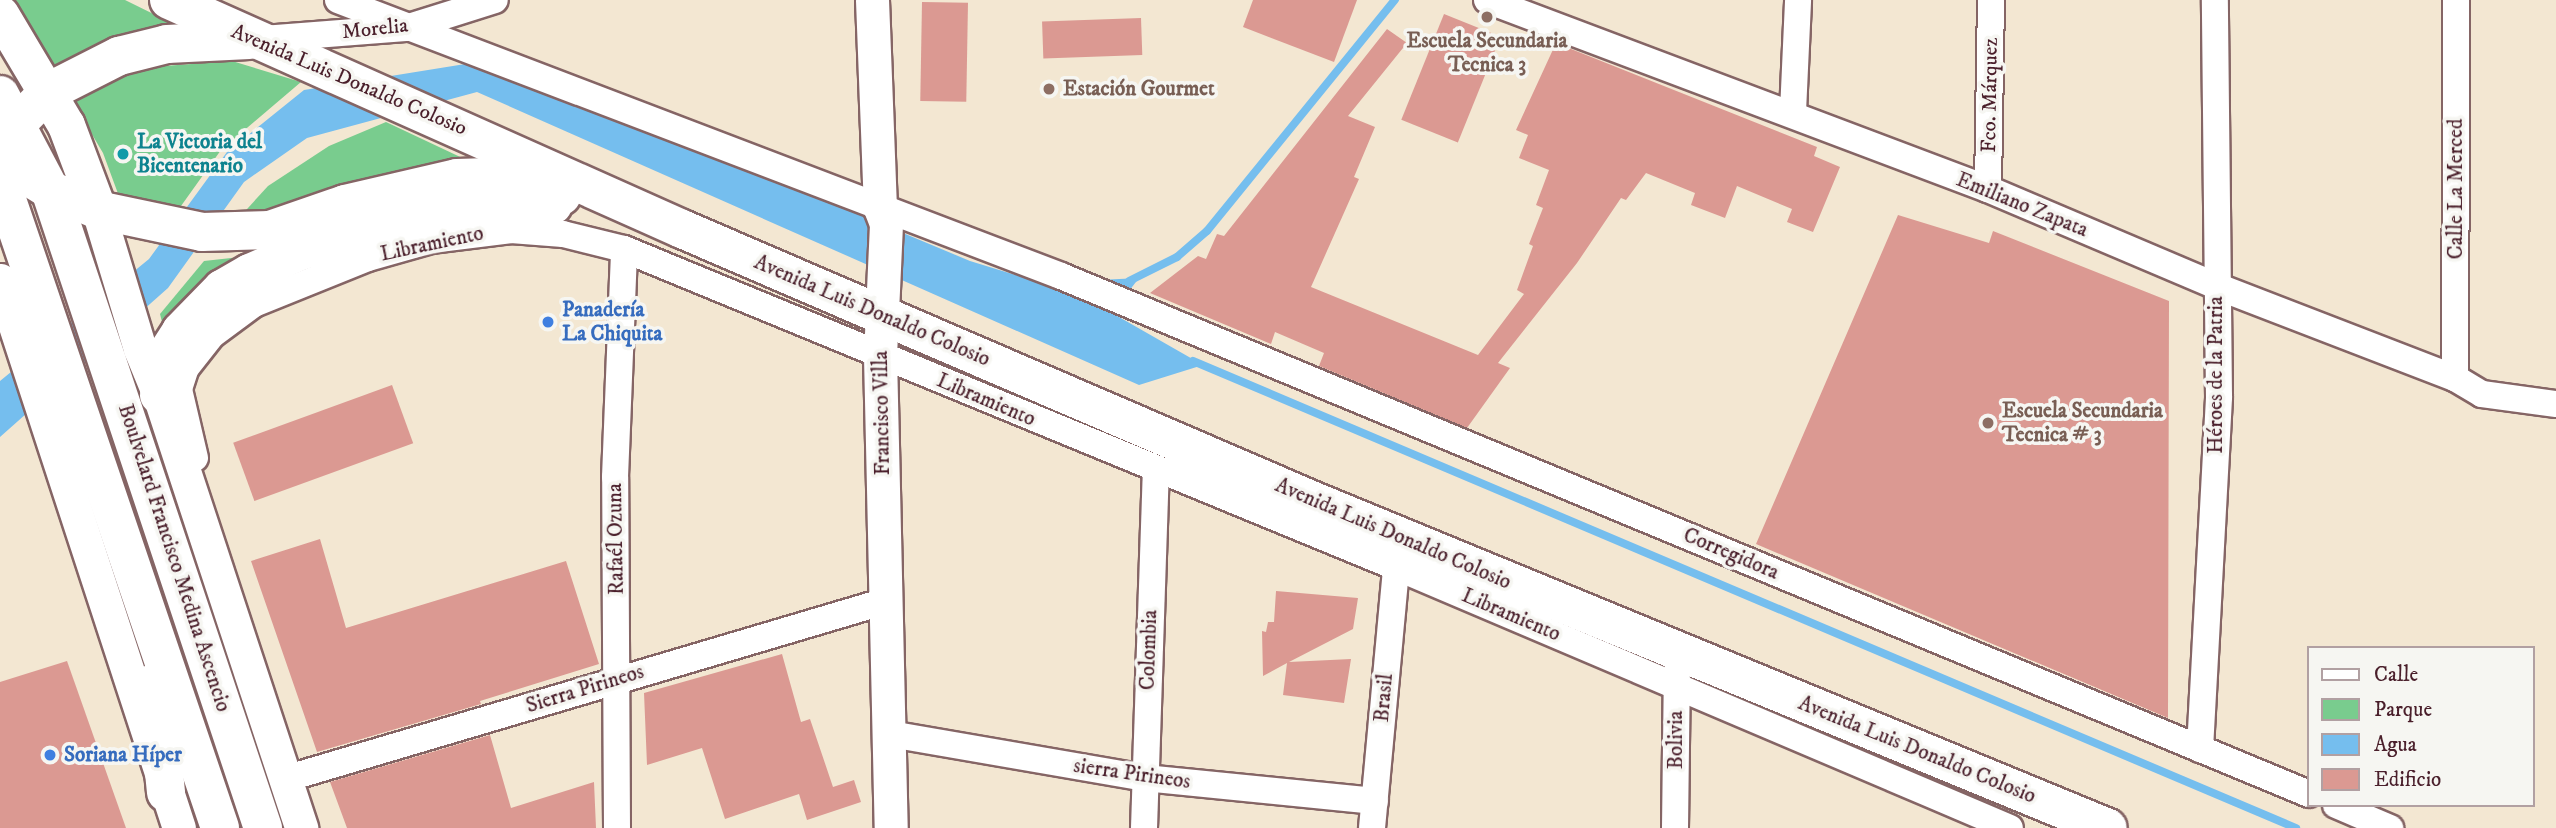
<!DOCTYPE html>
<html>
<head>
<meta charset="utf-8">
<style>
  body { margin:0 }
  #map { position:relative; width:2556px; height:828px; overflow:hidden; background:#f3e7d2; font-family:"IM FELL DW Pica",serif }
  div>[style] { position:absolute }
  [style*='--x'] { left:calc(var(--x)*1px); top:calc(var(--y)*1px); width:calc(var(--w)*1px); rotate:calc(var(--a)*1deg) }
  .green>* { inset:0; background:#79cc8e }
  .water>* { inset:0; background:#75beee }
  .stream>* { height:8px; margin:-4px; padding:0 4px; transform-origin:4px; border-radius:4px; background:#75beee }
  .building>* { inset:0; background:#db9992; transform-origin:0 0 }
  .roads { filter:drop-shadow(2px 0 #856565) drop-shadow(-2px 0 #856565) drop-shadow(0 2px #856565) drop-shadow(0 -2px #856565) }
  .minor>* { height:26px; margin:-13px; padding:0 13px; transform-origin:13px; border-radius:13px; background:#fff }
  .tertiary>* { height:33px; margin:-16.5px; padding:0 16.5px; transform-origin:16.5px; border-radius:16.5px; background:#fff }
  .secondary>* { height:37px; margin:-18.5px; padding:0 18.5px; transform-origin:18.5px; border-radius:18.5px; background:#fff }
  .primary>* { height:38px; margin:-19px; padding:0 19px; transform-origin:19px; border-radius:19px; background:#fff }
  .trunk>* { height:38px; margin:-19px; padding:0 19px; transform-origin:19px; border-radius:19px; background:#fff }
  .dots>* { width:19px; height:19px; translate:-50% -50%; box-sizing:border-box; border:4px solid #f6f6f2; border-radius:50% }
  span { translate:-50% -50%; white-space:nowrap; text-align:center; line-height:1.15; -webkit-text-stroke:7px #f6f6f2; paint-order:stroke }
  .street-label { font-size:21px; color:#4a1f2b }
  .education-label { font-size:21px; color:#785e54; font-weight:700 }
  .left { translate:0 -50%; text-align:left }
  .culture-label { font-size:21px; color:#0d838f; font-weight:700 }
  .shop-label { font-size:21px; color:#366cbe; font-weight:700 }
  .legend { position:absolute; left:2307px; top:646px; width:228px; height:161px; box-sizing:border-box; background:#f6f6f2; border:2px solid #b1a0a2; margin:0; padding:9px 12px; list-style:none; font-size:21px; color:#4a1f2b }
  .legend li { display:flex; align-items:center; gap:14px; height:35px }
  .legend b { width:35px; border:2px solid #b1a0a2 }
</style>
</head>
<body>
<div id="map">
  <div class="green">
    <i style="clip-path:polygon(14px 0,125px 0,186px 30px,99px 48px,55px 66px)"></i>
    <i style="clip-path:polygon(232px 61px,301px 82px,221px 150px,176px 213px,120px 199px,103px 153px,70px 97px,107px 81px,164px 66px)"></i>
    <i style="clip-path:polygon(386px 122px,473px 163px,237px 220px,268px 186px,329px 146px)"></i>
    <i style="clip-path:polygon(266px 254px,165px 334px,160px 314px,204px 261px)"></i>
  </div>
  <div class="water">
    <i style="clip-path:polygon(490px 60px,970px 261px,1041px 283px,1139px 278px,1112px 313px,1203px 365px,1139px 385px,477px 92px,307px 138px,244px 182px,168px 288px,0 437px,0 381px,149px 259px,227px 152px,304px 90px)"></i>
  </div>
  <div class="stream">
    <i style="--x:1129;--y:281;--w:54;--a:-26.6"></i>
    <i style="--x:1177;--y:257;--w:40;--a:-41"></i>
    <i style="--x:1207;--y:231;--w:298;--a:-50.9"></i>
    <i style="--x:1193;--y:361;--w:1198;--a:22.95"></i>
  </div>
  <div class="building">
    <i style="clip-path:polygon(1253px 0,1357px 0,1334px 62px,1243px 27px)"></i>
    <i style="left:922px;top:2px;width:46px;height:99px;rotate:1deg"></i>
    <i style="left:1444px;top:14px;width:61px;height:114px;rotate:22deg"></i>
    <i style="left:1141px;top:18px;width:37px;height:99px;rotate:88deg"></i>
    <i style="clip-path:polygon(1387px 29px,1407px 43px,1348px 116px,1375px 127px,1354px 177px,1359px 179px,1311px 287px,1478px 355px,1524px 294px,1517px 290px,1533px 246px,1529px 244px,1543px 208px,1536px 205px,1549px 170px,1519px 158px,1528px 135px,1516px 130px,1556px 43px,1817px 147px,1814px 156px,1840px 167px,1813px 232px,1787px 222px,1792px 209px,1737px 186px,1725px 218px,1691px 205px,1695px 193px,1646px 173px,1626px 200px,1621px 198px,1577px 263px,1498px 363px,1510px 368px,1467px 428px,1319px 366px,1324px 353px,1275px 332px,1271px 344px,1150px 293px,1198px 256px,1206px 259px,1217px 234px,1224px 236px)"></i>
    <i style="clip-path:polygon(1898px 215px,1989px 243px,1993px 231px,2169px 301px,2168px 718px,1756px 544px)"></i>
    <i style="left:392px;top:385px;width:62px;height:169px;rotate:70deg"></i>
    <i style="clip-path:polygon(320px 539px,346px 628px,566px 561px,599px 664px,480px 701px,481px 704px,317px 752px,251px 561px)"></i>
    <i style="clip-path:polygon(1276px 591px,1358px 598px,1353px 629px,1289px 662px,1351px 659px,1344px 703px,1283px 695px,1287px 663px,1263px 676px,1262px 631px,1266px 632px,1268px 622px,1274px 622px)"></i>
    <i style="clip-path:polygon(782px 654px,801px 722px,810px 719px,833px 787px,854px 780px,861px 802px,807px 820px,799px 794px,725px 819px,702px 748px,647px 765px,644px 693px)"></i>
    <i style="clip-path:polygon(67px 661px,126px 828px,0 828px,0 682px)"></i>
    <i style="clip-path:polygon(490px 735px,511px 808px,594px 782px,596px 828px,347px 828px,330px 782px)"></i>
  </div>
  <div class="roads">
    <div class="minor">
      <i style="--x:338;--y:0;--w:774;--a:20.89"></i>
      <i style="--x:1061;--y:276;--w:1351;--a:22.54"></i>
      <i style="--x:1487;--y:0;--w:535;--a:20.67"></i>
      <i style="--x:1988;--y:189;--w:248;--a:23"></i>
      <i style="--x:2216;--y:286;--w:256;--a:21.1"></i>
      <i style="--x:2455;--y:378;--w:31;--a:31"></i>
      <i style="--x:2482;--y:394;--w:75;--a:7.7"></i>
      <i style="--x:263;--y:39;--w:143;--a:-4.4"></i>
      <i style="--x:406;--y:28;--w:93;--a:-17.5"></i>
      <i style="--x:1793;--y:112;--w:112;--a:-87.4"></i>
      <i style="--x:1988;--y:189;--w:189;--a:-89.1"></i>
      <i style="--x:2455;--y:378;--w:378;--a:-89.8"></i>
      <i style="--x:195;--y:458;--w:71;--a:-103.1"></i>
      <i style="--x:179;--y:389;--w:22;--a:-72"></i>
      <i style="--x:186;--y:368;--w:42;--a:-51.8"></i>
      <i style="--x:212;--y:335;--w:52;--a:-36.4"></i>
      <i style="--x:254;--y:304;--w:123;--a:-22"></i>
      <i style="--x:368;--y:258;--w:66;--a:-15.9"></i>
      <i style="--x:431;--y:240;--w:81;--a:-7.1"></i>
      <i style="--x:511;--y:230;--w:52;--a:4.4"></i>
      <i style="--x:563;--y:234;--w:63;--a:13.8"></i>
      <i style="--x:624;--y:249;--w:835;--a:22.39"></i>
      <i style="--x:1396;--y:567;--w:667;--a:23.03"></i>
      <i style="--x:890;--y:734;--w:259;--a:9.8"></i>
      <i style="--x:1145;--y:778;--w:231;--a:5.7"></i>
      <i style="--x:2200;--y:749;--w:353;--a:-86.9"></i>
      <i style="--x:2219;--y:397;--w:397;--a:-90.6"></i>
      <i style="--x:285;--y:779;--w:627;--a:-16.5"></i>
      <i style="--x:2336;--y:805;--w:59;--a:23.1"></i>
      <i style="--x:617;--y:828;--w:351;--a:-90.3"></i>
      <i style="--x:615;--y:477;--w:228;--a:-87.7"></i>
      <i style="--x:1144;--y:828;--w:357;--a:-88.1"></i>
      <i style="--x:1372;--y:828;--w:262;--a:-84.7"></i>
      <i style="--x:1675;--y:828;--w:157;--a:-89.3"></i>
    </div>
    <div class="tertiary">
      <i style="--x:872;--y:0;--w:208;--a:87.8"></i>
      <i style="--x:880;--y:208;--w:17;--a:69"></i>
      <i style="--x:886;--y:224;--w:132;--a:92.6"></i>
      <i style="--x:880;--y:356;--w:472;--a:88.7"></i>
      <i style="--x:98;--y:210;--w:145;--a:73.2"></i>
      <i style="--x:140;--y:349;--w:50;--a:67.6"></i>
      <i style="--x:159;--y:395;--w:456;--a:71.8"></i>
      <i style="--x:0;--y:280;--w:576;--a:71.91"></i>
    </div>
    <div class="secondary">
      <i style="--x:0;--y:14;--w:129;--a:59.3"></i>
      <i style="--x:66;--y:125;--w:91;--a:69.4"></i>
    </div>
    <div class="primary">
      <i style="--x:169;--y:0;--w:562;--a:24.06"></i>
      <i style="--x:682;--y:229;--w:690;--a:23.3"></i>
      <i style="--x:1316;--y:502;--w:856;--a:22.37"></i>
      <i style="--x:0;--y:141;--w:69;--a:-45.6"></i>
      <i style="--x:48;--y:92;--w:80;--a:-26.9"></i>
      <i style="--x:119;--y:56;--w:49;--a:-14"></i>
      <i style="--x:167;--y:44;--w:82;--a:-2.8"></i>
      <i style="--x:0;--y:159;--w:59;--a:31.8"></i>
      <i style="--x:50;--y:190;--w:52;--a:22.6"></i>
      <i style="--x:98;--y:210;--w:106;--a:11.9"></i>
      <i style="--x:202;--y:232;--w:68;--a:-1.7"></i>
      <i style="--x:270;--y:230;--w:79;--a:-19.1"></i>
      <i style="--x:345;--y:204;--w:115;--a:-13.1"></i>
      <i style="--x:457;--y:178;--w:32;--a:-2"></i>
      <i style="--x:489;--y:177;--w:75;--a:14.6"></i>
      <i style="--x:159;--y:395;--w:39;--a:-81"></i>
      <i style="--x:165;--y:356;--w:30;--a:-57"></i>
      <i style="--x:181;--y:331;--w:59;--a:-45.7"></i>
      <i style="--x:222;--y:289;--w:32;--a:-30"></i>
      <i style="--x:250;--y:273;--w:58;--a:-23.5"></i>
      <i style="--x:303;--y:250;--w:108;--a:-17.3"></i>
      <i style="--x:406;--y:218;--w:50;--a:-10.4"></i>
      <i style="--x:455;--y:209;--w:98;--a:-2.3"></i>
    </div>
    <div class="trunk">
      <i style="--x:0;--y:95;--w:107;--a:62.2"></i>
      <i style="--x:50;--y:190;--w:673;--a:71.54"></i>
      <i style="--x:0;--y:179;--w:685;--a:71.27"></i>
      <i style="--x:155;--y:682;--w:111;--a:84.3"></i>
    </div>
  </div>
  <div class="dots">
    <i style="left:1487px;top:17px;background:#8d6e63"></i>
    <i style="left:1049px;top:89px;background:#8d6e63"></i>
    <i style="left:123px;top:154px;background:#0f9aa8"></i>
    <i style="left:548px;top:322px;background:#3f7fe0"></i>
    <i style="left:1988px;top:423px;background:#8d6e63"></i>
    <i style="left:50px;top:755px;background:#3f7fe0"></i>
  </div>
  <div class="street-label">
    <span style="left:375px;top:29px;rotate:-6deg">Morelia</span>
    <span style="left:349px;top:80px;rotate:23deg">Avenida Luis Donaldo Colosio</span>
    <span style="left:1990px;top:95px;rotate:-89deg">Fco. Márquez</span>
    <span style="left:2456px;top:189px;rotate:-90deg">Calle La Merced</span>
    <span style="left:2022px;top:205px;rotate:22deg">Emiliano Zapata</span>
    <span style="left:432px;top:244px;rotate:-12deg">Libramiento</span>
    <span style="left:872px;top:311px;rotate:23deg">Avenida Luis Donaldo Colosio</span>
    <span style="left:2216px;top:375px;rotate:-90deg">Héroes de la Patria</span>
    <span style="left:986px;top:400px;rotate:23deg">Libramiento</span>
    <span style="left:882px;top:413px;rotate:-91deg">Francisco Villa</span>
    <span style="left:1393px;top:534px;rotate:23deg">Avenida Luis Donaldo Colosio</span>
    <span style="left:616px;top:539px;rotate:-91deg">Rafaél Ozuna</span>
    <span style="left:1731px;top:554px;rotate:23deg">Corregidora</span>
    <span style="left:174px;top:558px;rotate:72deg">Boulvelard Francisco Medina Ascencio</span>
    <span style="left:1511px;top:615px;rotate:23deg">Libramiento</span>
    <span style="left:1149px;top:650px;rotate:-88deg">Colombia</span>
    <span style="left:585px;top:689px;rotate:-17deg">Sierra Pirineos</span>
    <span style="left:1384px;top:698px;rotate:-85deg">Brasil</span>
    <span style="left:1676px;top:740px;rotate:-90deg">Bolivia</span>
    <span style="left:1917px;top:750px;rotate:22deg">Avenida Luis Donaldo Colosio</span>
    <span style="left:1132px;top:774px;rotate:8deg">sierra Pirineos</span>
  </div>
  <div class="education-label">
    <span style="left:1487px;top:53px">Escuela Secundaria<br>Tecnica 3</span>
    <span class="left" style="left:1063px;top:89px">Estación Gourmet</span>
    <span class="left" style="left:2002px;top:423px">Escuela Secundaria<br>Tecnica # 3</span>
  </div>
  <div class="culture-label">
    <span class="left" style="left:137px;top:154px">La Victoria del<br>Bicentenario</span>
  </div>
  <div class="shop-label">
    <span class="left" style="left:562px;top:322px">Panadería<br>La Chiquita</span>
    <span class="left" style="left:64px;top:755px">Soriana Híper</span>
  </div>
  <ul class="legend">
  <li><b style="height:9px;background:#fff"></b>Calle</li>
  <li><b style="height:19px;background:#79cc8e"></b>Parque</li>
  <li><b style="height:19px;background:#75beee"></b>Agua</li>
  <li><b style="height:19px;background:#db9992"></b>Edificio</li>
  </ul>
</div>
</body>
</html>
